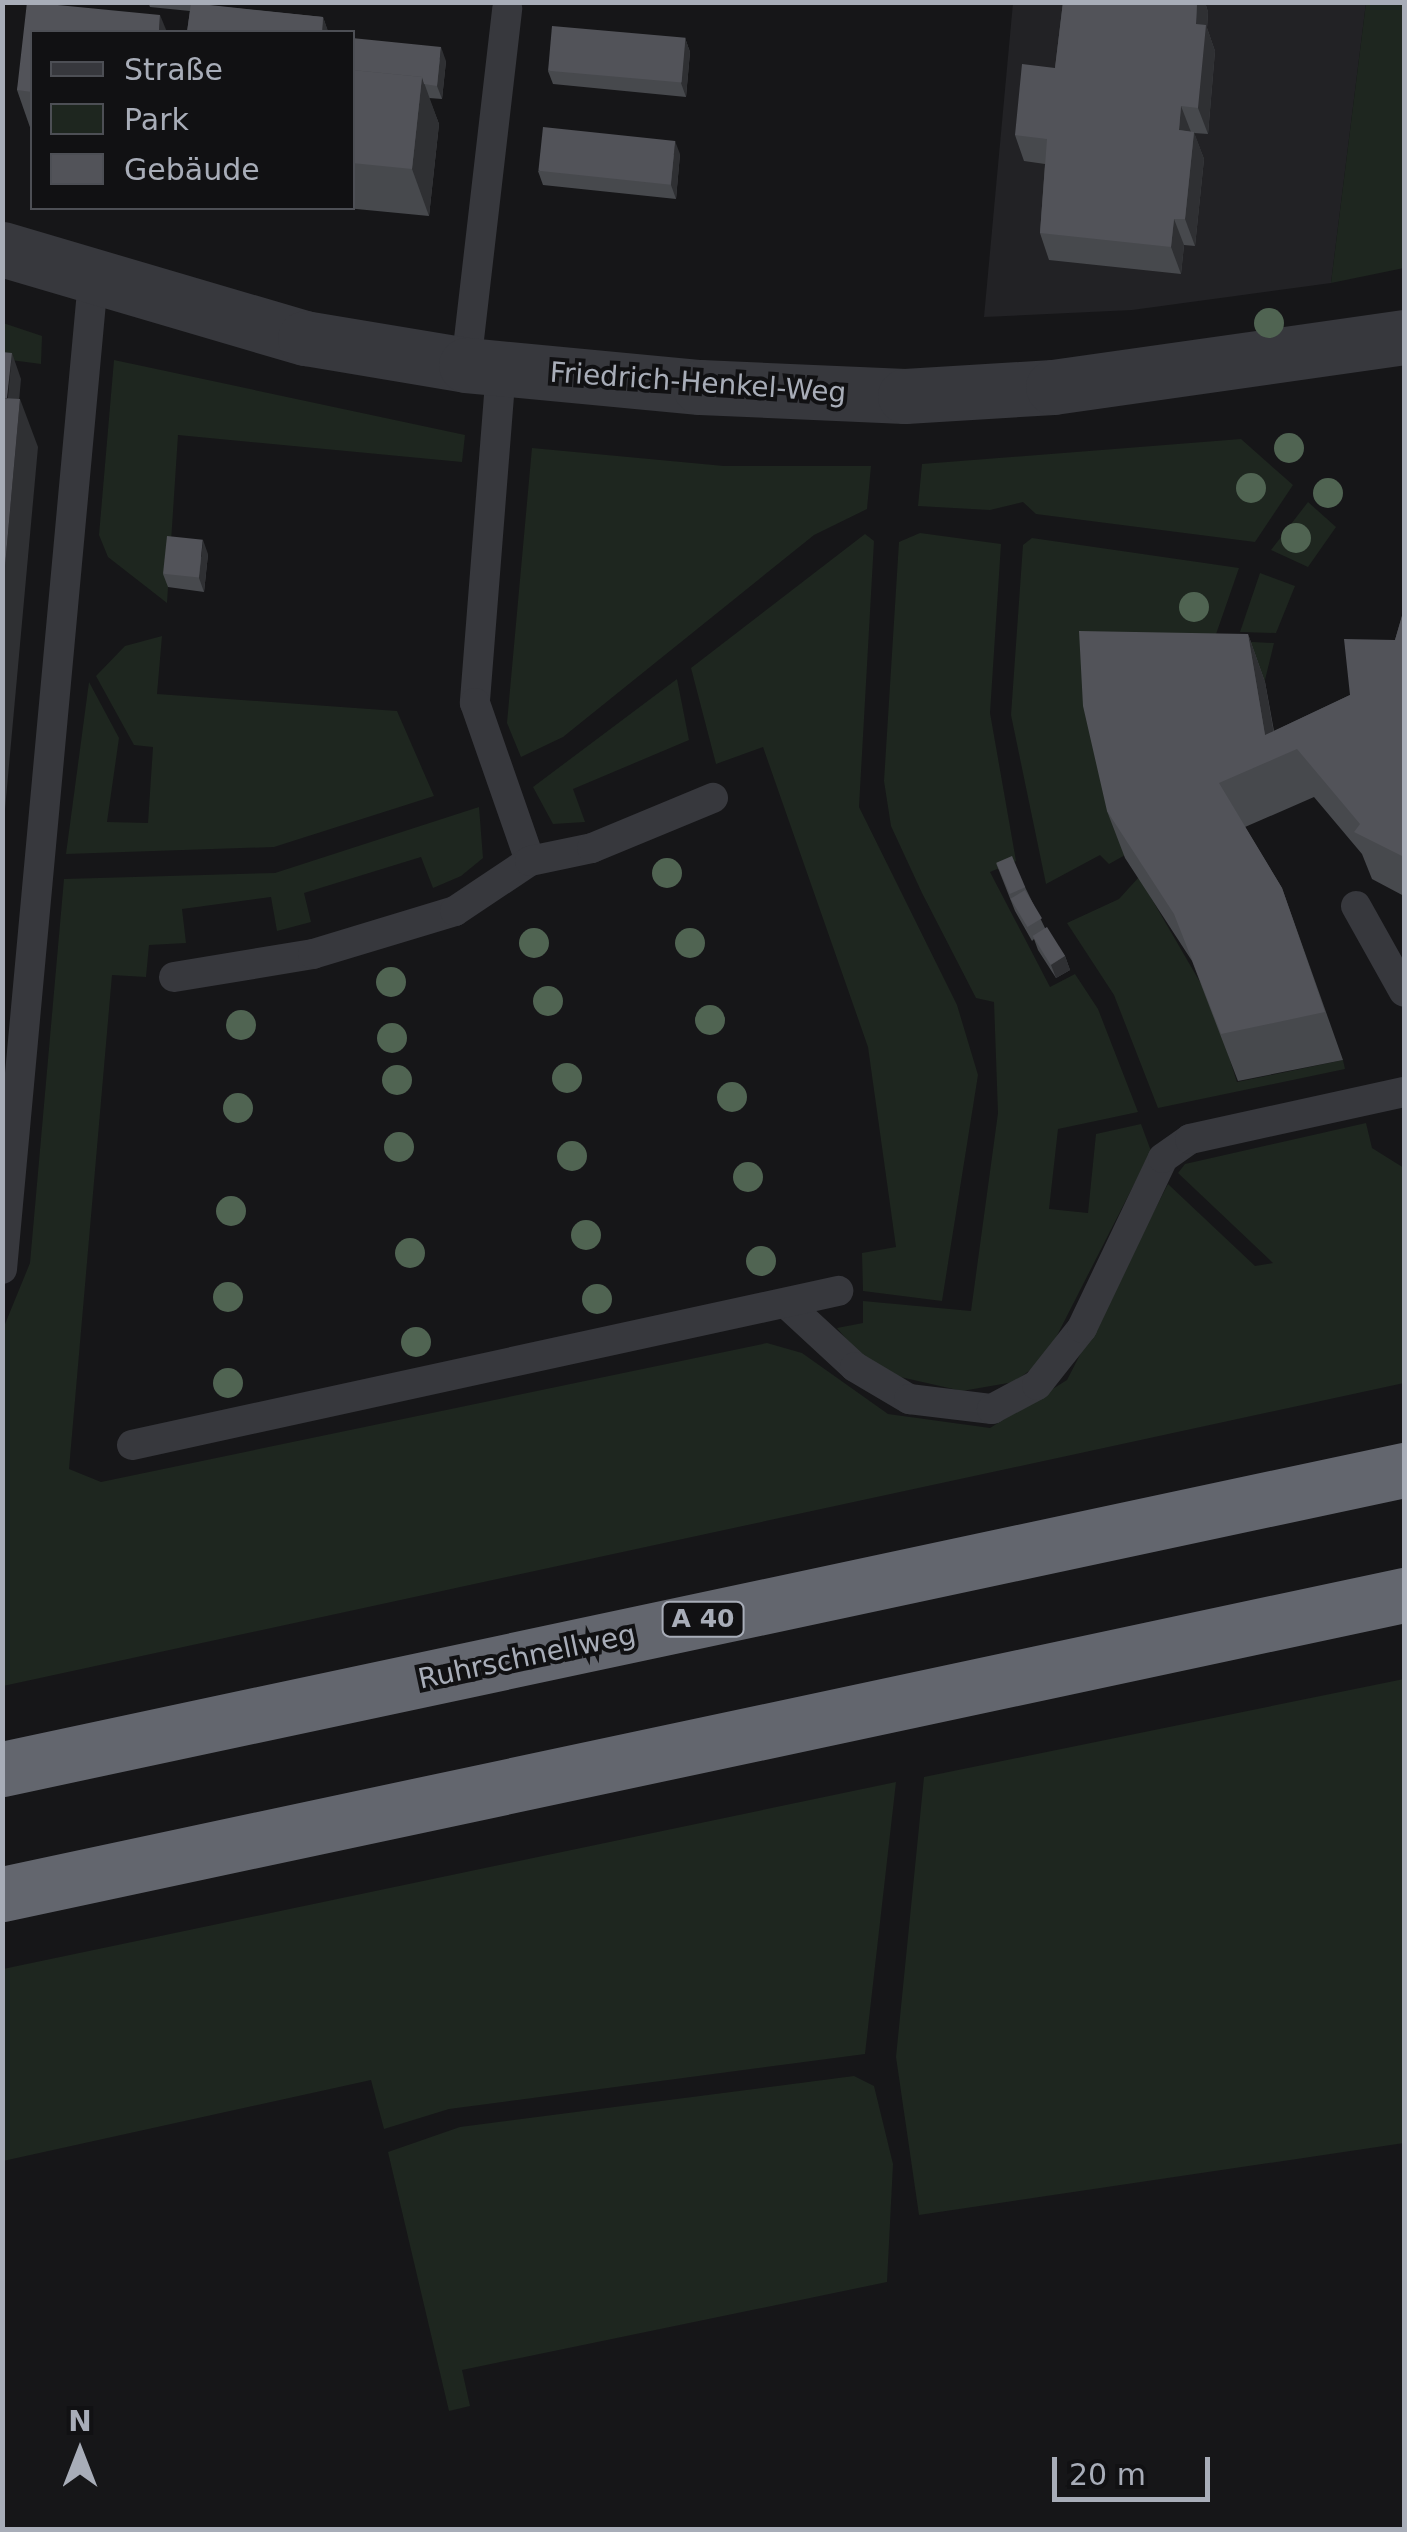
<!DOCTYPE html>
<html>
<head>
<meta charset="utf-8">
<style>
  body { margin:0 }
  #map { position:relative; width:1407px; height:2532px; overflow:hidden; background:#161618; font-family:"DejaVu Sans",sans-serif }
  div>[style] { position:absolute }
  [style*='--x'] { left:calc(var(--x)*1px); top:calc(var(--y)*1px); width:calc(var(--w)*1px); rotate:calc(var(--a)*1deg) }
  .built>* { inset:0; background:#222225 }
  .green>* { inset:0; background:#1e261f }
  .lane>* { height:30px; margin:-15px; padding:0 15px; transform-origin:15px; border-radius:15px; background:#37383d }
  .street>* { height:55px; margin:-27.5px; padding:0 27.5px; transform-origin:27.5px; border-radius:27.5px; background:#37383d }
  .highway>* { height:55px; margin:-27.5px; padding:0 27.5px; transform-origin:27.5px; border-radius:27.5px; background:#63666e }
  .trees>* { width:30px; height:30px; margin:-15px; border-radius:50%; background:#506452 }
  .wall>* { inset:0; background:#47494d }
  .shaded-wall>* { inset:0; background:#2f3033 }
  .building>* { inset:0; background:#525359; transform-origin:0 0 }
  span { translate:-50% -50%; white-space:nowrap; text-align:center; line-height:1.15; -webkit-text-stroke:8px #111113; paint-order:stroke }
  .shield-label span { padding:2px 8px; background:#111113; border:2px solid; border-radius:8px; -webkit-text-stroke-width:0 }
  .shield-label { font-size:25px; color:#a8adb8; font-weight:700 }
  .street-label { font-size:28px; color:#a8adb8 }
  .frame { position:absolute; inset:0; border:5px solid #a8adb8; pointer-events:none }
  .legend { position:absolute; left:30px; top:30px; width:325px; height:180px; box-sizing:border-box; background:#111113; border:2px solid #4d4f55; margin:0; padding:12px 18px; list-style:none; font-size:30px; color:#a8adb8 }
  .legend li { display:flex; align-items:center; gap:20px; height:50px }
  .legend b { width:50px; border:2px solid #4d4f55 }
  .north { position:absolute; left:30px; top:2402px; width:100px; height:100px; -webkit-text-stroke:8px #111113; paint-order:stroke; rotate:0deg; font-size:28px; font-weight:700; line-height:40px; text-align:center; color:#a8adb8 }
  .north::after { content:''; display:block; margin:auto; width:35px; height:45px; background:#a8adb8; clip-path:polygon(50% 0,100% 100%,50% 72%,0 100%) }
  .scale { position:absolute; left:1052px; top:2457px; width:158px; height:45px; box-sizing:border-box; border:5px solid #a8adb8; border-top:0; padding-left:12px; font-size:30px; line-height:35px; white-space:nowrap; color:#a8adb8; -webkit-text-stroke:8px #111113; paint-order:stroke }
</style>
</head>
<body>
<div id="map">
  <div class="built">
    <i style="clip-path:polygon(1013px 3px,1366px 3px,1331px 283px,1132px 310px,984px 317px)"></i>
  </div>
  <div class="green">
    <i style="clip-path:polygon(1366px 3px,1404px 3px,1404px 268px,1331px 283px)"></i>
    <i style="clip-path:polygon(3px 323px,42px 336px,41px 364px,3px 359px)"></i>
    <i style="clip-path:polygon(114px 360px,465px 435px,462px 462px,178px 435px,167px 603px,108px 557px,99px 535px)"></i>
    <i style="clip-path:polygon(1241px 439px,1293px 485px,1255px 542px,1036px 514px,1023px 502px,990px 510px,918px 506px,922px 464px)"></i>
    <i style="clip-path:polygon(532px 448px,724px 466px,871px 466px,867px 509px,814px 535px,563px 737px,521px 757px,507px 723px)"></i>
    <i style="clip-path:polygon(1308px 502px,1336px 527px,1308px 567px,1271px 550px)"></i>
    <i style="clip-path:polygon(920px 533px,1001px 544px,990px 713px,1016px 861px,990px 872px,1050px 987px,1075px 974px,1098px 1009px,1138px 1112px,1058px 1129px,1049px 1209px,1088px 1213px,1096px 1134px,1141px 1124px,1151px 1151px,1045px 1359px,1014px 1382px,962px 1391px,896px 1376px,861px 1357px,837px 1328px,863px 1323px,863px 1301px,971px 1311px,998px 1113px,994px 1002px,976px 998px,922px 893px,891px 826px,884px 781px,899px 542px)"></i>
    <i style="clip-path:polygon(865px 534px,874px 541px,859px 807px,957px 1005px,978px 1075px,942px 1301px,863px 1291px,862px 1253px,896px 1247px,868px 1047px,763px 747px,716px 764px,691px 668px)"></i>
    <i style="clip-path:polygon(1032px 538px,1239px 568px,1214px 640px,1274px 643px,1265px 680px,1095px 677px,1127px 854px,1109px 864px,1100px 855px,1046px 884px,1011px 715px,1023px 545px)"></i>
    <i style="clip-path:polygon(1260px 573px,1295px 586px,1276px 633px,1240px 632px)"></i>
    <i style="clip-path:polygon(162px 636px,157px 694px,397px 711px,434px 796px,274px 847px,66px 854px,89px 682px,119px 738px,107px 822px,148px 823px,153px 747px,134px 745px,96px 676px,125px 646px)"></i>
    <i style="clip-path:polygon(677px 679px,689px 740px,573px 789px,585px 822px,553px 824px,533px 787px)"></i>
    <i style="clip-path:polygon(479px 807px,483px 858px,461px 876px,433px 888px,421px 857px,304px 893px,311px 922px,277px 931px,271px 897px,182px 909px,186px 943px,149px 945px,146px 977px,112px 975px,69px 1469px,101px 1482px,767px 1343px,802px 1353px,888px 1414px,990px 1428px,1067px 1380px,1168px 1184px,1255px 1266px,1273px 1263px,1178px 1173px,1185px 1164px,1366px 1123px,1372px 1148px,1404px 1168px,1404px 1383px,3px 1686px,3px 1329px,30px 1263px,64px 879px,275px 873px)"></i>
    <i style="clip-path:polygon(1139px 877px,1211px 1001px,1237px 1082px,1343px 1060px,1345px 1069px,1158px 1108px,1114px 995px,1067px 923px,1119px 899px)"></i>
    <i style="clip-path:polygon(1404px 1679px,1404px 2143px,919px 2215px,896px 2057px,924px 1777px)"></i>
    <i style="clip-path:polygon(896px 1782px,865px 2054px,449px 2109px,384px 2129px,371px 2080px,3px 2161px,3px 1969px)"></i>
    <i style="clip-path:polygon(854px 2076px,874px 2086px,893px 2164px,887px 2282px,462px 2370px,470px 2406px,449px 2411px,388px 2152px,460px 2127px)"></i>
  </div>
  <div class="lane">
    <i style="--x:466;--y:365;--w:359;--a:-83.4"></i>
    <i style="--x:501;--y:370;--w:334;--a:94.5"></i>
    <i style="--x:475;--y:703;--w:167;--a:70.8"></i>
    <i style="--x:1356;--y:906;--w:98;--a:60.8"></i>
    <i style="--x:174;--y:977;--w:141;--a:-9.4"></i>
    <i style="--x:313;--y:954;--w:148;--a:-16.8"></i>
    <i style="--x:455;--y:911;--w:90;--a:-33.7"></i>
    <i style="--x:530;--y:861;--w:63;--a:-11.8"></i>
    <i style="--x:592;--y:848;--w:131;--a:-22.5"></i>
    <i style="--x:2;--y:1269;--w:993;--a:-84.74"></i>
    <i style="--x:790;--y:1307;--w:88;--a:42.7"></i>
    <i style="--x:855;--y:1367;--w:63;--a:30.7"></i>
    <i style="--x:909;--y:1399;--w:84;--a:6.9"></i>
    <i style="--x:992;--y:1409;--w:51;--a:-28.1"></i>
    <i style="--x:1037;--y:1385;--w:73;--a:-51.7"></i>
    <i style="--x:1082;--y:1328;--w:188;--a:-64.5"></i>
    <i style="--x:1163;--y:1158;--w:33;--a:-35"></i>
    <i style="--x:1190;--y:1139;--w:219;--a:-12.4"></i>
    <i style="--x:132;--y:1445;--w:723;--a:-12.31"></i>
  </div>
  <div class="street">
    <i style="--x:2;--y:249;--w:316;--a:16.4"></i>
    <i style="--x:305;--y:338;--w:163;--a:9.5"></i>
    <i style="--x:466;--y:365;--w:235;--a:5.4"></i>
    <i style="--x:700;--y:387;--w:205;--a:2.5"></i>
    <i style="--x:905;--y:396;--w:148;--a:-3.5"></i>
    <i style="--x:1053;--y:387;--w:355;--a:-8.1"></i>
  </div>
  <div class="highway">
    <i style="--x:2;--y:1769;--w:1434;--a:-12.04"></i>
    <i style="--x:2;--y:1894;--w:1434;--a:-12.04"></i>
  </div>
  <div class="trees">
    <i style="left:1269px;top:323px"></i>
    <i style="left:1289px;top:448px"></i>
    <i style="left:1251px;top:488px"></i>
    <i style="left:1328px;top:493px"></i>
    <i style="left:1296px;top:538px"></i>
    <i style="left:1194px;top:607px"></i>
    <i style="left:667px;top:873px"></i>
    <i style="left:534px;top:943px"></i>
    <i style="left:690px;top:943px"></i>
    <i style="left:391px;top:982px"></i>
    <i style="left:548px;top:1001px"></i>
    <i style="left:710px;top:1020px"></i>
    <i style="left:241px;top:1025px"></i>
    <i style="left:392px;top:1038px"></i>
    <i style="left:567px;top:1078px"></i>
    <i style="left:397px;top:1080px"></i>
    <i style="left:732px;top:1097px"></i>
    <i style="left:238px;top:1108px"></i>
    <i style="left:399px;top:1147px"></i>
    <i style="left:572px;top:1156px"></i>
    <i style="left:748px;top:1177px"></i>
    <i style="left:231px;top:1211px"></i>
    <i style="left:586px;top:1235px"></i>
    <i style="left:410px;top:1253px"></i>
    <i style="left:761px;top:1261px"></i>
    <i style="left:228px;top:1297px"></i>
    <i style="left:597px;top:1299px"></i>
    <i style="left:416px;top:1342px"></i>
    <i style="left:228px;top:1383px"></i>
  </div>
  <div class="wall">
    <i style="clip-path:polygon(148px 2px,193px 2px,193px 4px,323px 17px,328px 32px,187px 32px,190px 11px,150px 7px)"></i>
    <i style="clip-path:polygon(1063px 2px,1205px 2px,1208px 12px,1207px 28px,1215px 51px,1208px 134px,1194px 133px,1204px 159px,1195px 246px,1184px 245px,1181px 274px,1049px 260px,1040px 233px,1045px 164px,1024px 161px,1015px 135px,1055px 68px)"></i>
    <i style="clip-path:polygon(32px 32px,32px 133px,17px 90px)"></i>
    <i style="clip-path:polygon(352px 38px,446px 61px,442px 99px,429px 98px,439px 124px,429px 216px,346px 208px,352px 208px)"></i>
    <i style="clip-path:polygon(685px 38px,690px 52px,686px 97px,553px 84px,548px 71px)"></i>
    <i style="clip-path:polygon(680px 154px,676px 199px,543px 185px,538px 171px)"></i>
    <i style="clip-path:polygon(208px 554px,204px 592px,168px 587px,163px 574px)"></i>
    <i style="clip-path:polygon(1404px 609px,1404px 896px,1372px 879px,1362px 854px,1314px 797px,1245px 827px,1282px 888px,1343px 1060px,1238px 1081px,1192px 961px,1125px 858px,1107px 811px,1248px 634px,1265px 682px,1274px 731px,1350px 695px,1395px 640px)"></i>
    <i style="clip-path:polygon(996px 863px,1025px 887px,1045px 928px,1065px 956px,1070px 970px,1056px 978px,1038px 950px,1034px 939px,1032px 941px,1015px 911px)"></i>
  </div>
  <div class="shaded-wall">
    <i style="clip-path:polygon(1197px 2px,1205px 2px,1208px 12px,1207px 28px,1215px 51px,1208px 134px,1198px 108px,1196px 24px)"></i>
    <i style="clip-path:polygon(160px 15px,167px 32px,159px 32px)"></i>
    <i style="clip-path:polygon(323px 17px,328px 31px,328px 32px,322px 32px)"></i>
    <i style="clip-path:polygon(685px 38px,690px 52px,686px 97px,681px 83px)"></i>
    <i style="clip-path:polygon(441px 47px,446px 61px,442px 99px,437px 86px)"></i>
    <i style="clip-path:polygon(422px 77px,439px 124px,429px 216px,412px 169px)"></i>
    <i style="clip-path:polygon(1181px 106px,1191px 132px,1179px 130px)"></i>
    <i style="clip-path:polygon(1194px 132px,1204px 159px,1195px 246px,1185px 219px)"></i>
    <i style="clip-path:polygon(675px 141px,680px 154px,676px 199px,671px 185px)"></i>
    <i style="clip-path:polygon(1174px 219px,1184px 245px,1181px 274px,1171px 247px)"></i>
    <i style="clip-path:polygon(12px 353px,21px 379px,15px 445px,6px 418px)"></i>
    <i style="clip-path:polygon(20px 399px,38px 447px,2px 842px,2px 600px)"></i>
    <i style="clip-path:polygon(203px 540px,208px 554px,204px 592px,199px 578px)"></i>
    <i style="clip-path:polygon(1248px 634px,1265px 682px,1278px 757px,1265px 735px)"></i>
    <i style="clip-path:polygon(1065px 956px,1070px 970px,1056px 978px,1051px 965px)"></i>
  </div>
  <div class="building">
    <i style="clip-path:polygon(27px 2px,160px 15px,159px 32px,166px 32px,32px 32px,32px 92px,17px 90px)"></i>
    <i style="clip-path:polygon(1063px 2px,1197px 2px,1196px 24px,1206px 25px,1198px 108px,1181px 106px,1179px 130px,1194px 132px,1185px 219px,1174px 219px,1171px 247px,1040px 233px,1047px 139px,1015px 135px,1022px 64px,1055px 68px)"></i>
    <i style="clip-path:polygon(191px 3px,323px 17px,322px 32px,187px 32px)"></i>
    <i style="left:552px;top:26px;width:134px;height:45px;rotate:5deg"></i>
    <i style="clip-path:polygon(352px 38px,441px 47px,437px 86px,424px 84px,422px 77px,352px 70px)"></i>
    <i style="clip-path:polygon(352px 70px,422px 77px,412px 169px,352px 163px)"></i>
    <i style="left:543px;top:127px;width:133px;height:44px;rotate:6deg"></i>
    <i style="clip-path:polygon(2px 352px,12px 353px,7px 398px,2px 398px)"></i>
    <i style="clip-path:polygon(2px 398px,20px 399px,2px 600px)"></i>
    <i style="left:167px;top:536px;width:36px;height:38px;rotate:6deg"></i>
    <i style="clip-path:polygon(1404px 609px,1404px 857px,1354px 832px,1360px 824px,1297px 749px,1219px 783px,1282px 888px,1325px 1012px,1221px 1034px,1174px 914px,1107px 811px,1083px 706px,1079px 631px,1248px 634px,1265px 735px,1350px 695px,1344px 639px,1395px 640px)"></i>
    <i style="left:1012px;top:856px;width:34px;height:17px;rotate:67deg"></i>
    <i style="left:1025px;top:890px;width:33px;height:17px;rotate:59deg"></i>
    <i style="left:1047px;top:927px;width:34px;height:17px;rotate:58deg"></i>
  </div>
  <div class="shield-label">
    <span style="left:703px;top:1619px">A 40</span>
  </div>
  <div class="street-label">
    <span style="left:698px;top:383px;rotate:4deg">Friedrich-Henkel-Weg</span>
    <span style="left:527px;top:1657px;rotate:-12deg">Ruhrschnellweg</span>
  </div>
  <div class="frame"></div>
  <ul class="legend">
  <li><b style="height:12px;background:#37383d"></b>Straße</li>
  <li><b style="height:28px;background:#1e261f"></b>Park</li>
  <li><b style="height:28px;background:#525359"></b>Gebäude</li>
  </ul>
  <div class="north">N</div>
  <div class="scale">20 m</div>
</div>
</body>
</html>
